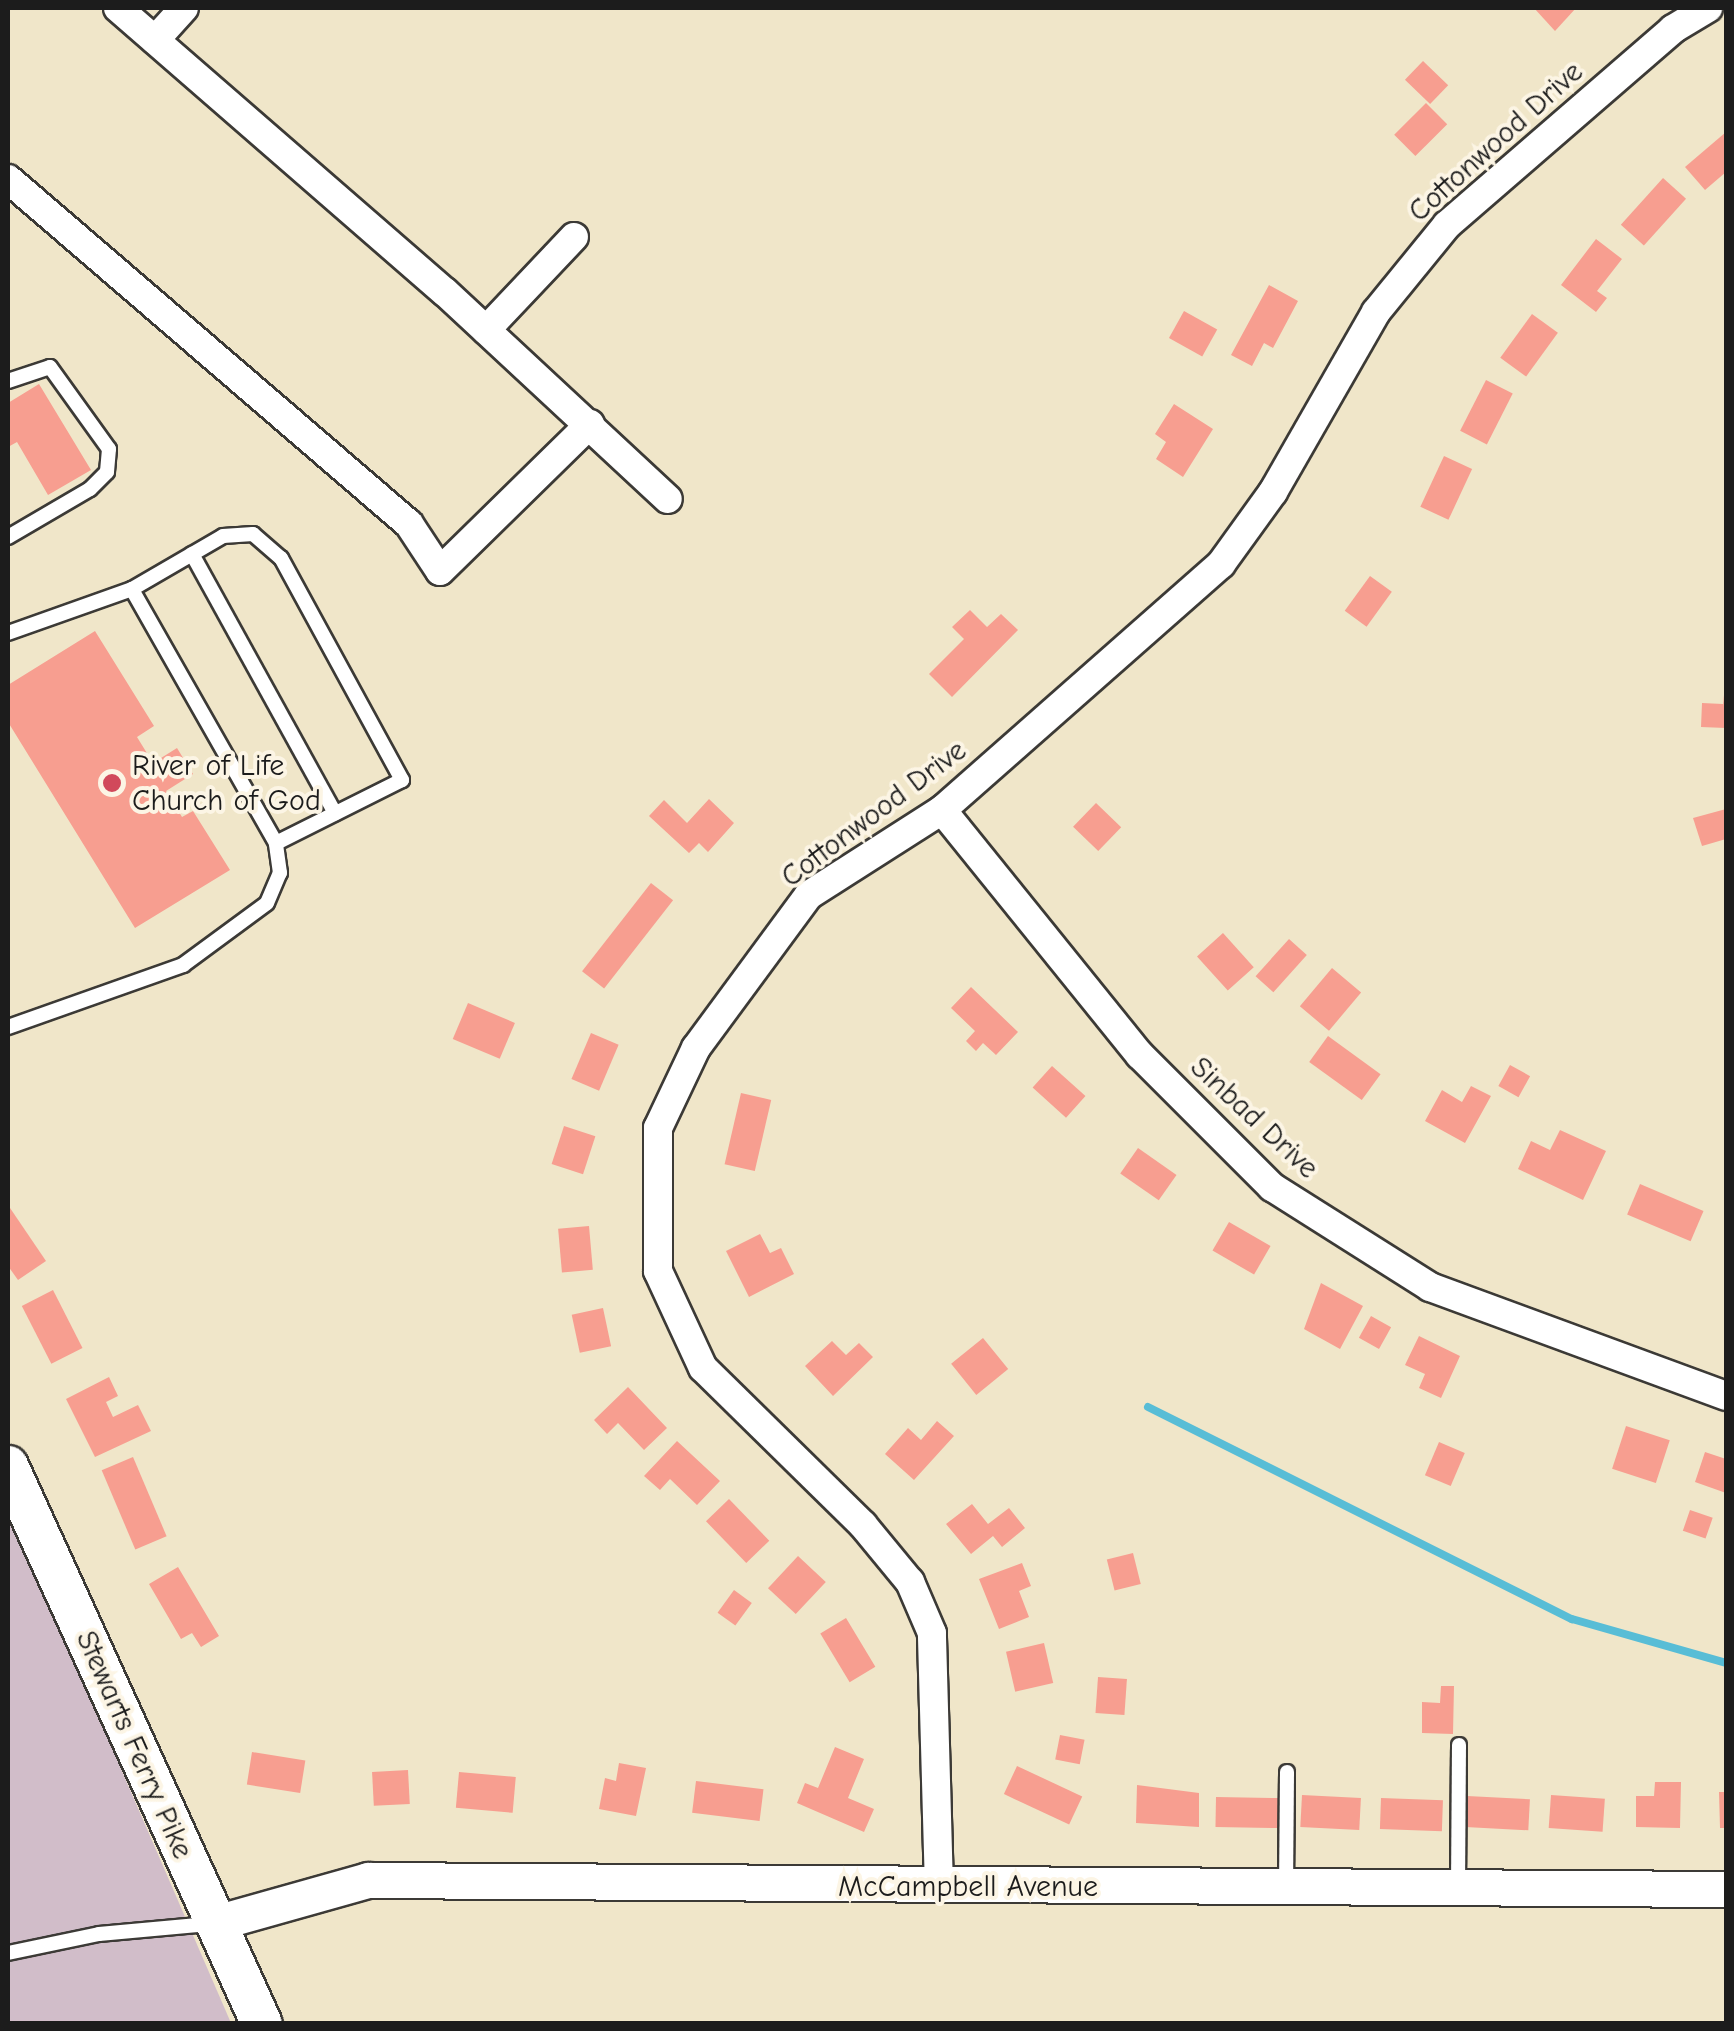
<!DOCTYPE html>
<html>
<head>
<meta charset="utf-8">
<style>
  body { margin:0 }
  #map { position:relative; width:1734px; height:2031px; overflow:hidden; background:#f0e6c9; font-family:"Comic Neue",sans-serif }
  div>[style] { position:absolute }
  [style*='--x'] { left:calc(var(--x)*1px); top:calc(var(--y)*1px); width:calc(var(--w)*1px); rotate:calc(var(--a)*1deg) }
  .industrial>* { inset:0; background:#d1bdc9 }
  .stream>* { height:8px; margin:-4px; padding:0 4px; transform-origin:4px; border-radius:4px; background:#58bdd6 }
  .building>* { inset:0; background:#f79e90; transform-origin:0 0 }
  .roads { filter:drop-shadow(2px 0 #3c3a36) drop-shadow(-2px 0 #3c3a36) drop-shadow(0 2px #3c3a36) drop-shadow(0 -2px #3c3a36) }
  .service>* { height:14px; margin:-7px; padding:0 7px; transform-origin:7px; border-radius:7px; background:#fff }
  .minor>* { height:28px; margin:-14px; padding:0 14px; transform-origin:14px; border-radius:14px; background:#fff }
  .tertiary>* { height:35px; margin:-17.5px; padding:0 17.5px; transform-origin:17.5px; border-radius:17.5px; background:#fff }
  .secondary>* { height:40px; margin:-20px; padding:0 20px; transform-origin:20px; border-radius:20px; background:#fff }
  .dots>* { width:28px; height:28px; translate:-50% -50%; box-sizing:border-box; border:5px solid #fcf5e5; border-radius:50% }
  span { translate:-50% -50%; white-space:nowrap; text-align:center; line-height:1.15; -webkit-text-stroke:8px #fcf5e5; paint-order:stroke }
  .street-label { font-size:30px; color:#1c1c1c }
  .poi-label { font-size:30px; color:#1c1c1c }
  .left { translate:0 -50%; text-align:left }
  .frame { position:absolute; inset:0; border:10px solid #1c1c1c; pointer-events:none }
</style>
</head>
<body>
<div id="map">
  <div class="industrial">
    <i style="clip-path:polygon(8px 1508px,231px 2023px,8px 2023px)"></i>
  </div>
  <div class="stream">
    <i style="--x:1148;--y:1407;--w:474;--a:26.6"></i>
    <i style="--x:1572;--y:1619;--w:160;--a:15.9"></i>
  </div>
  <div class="building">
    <i style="clip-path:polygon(1534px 8px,1576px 8px,1555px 31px)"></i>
    <i style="left:1423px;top:61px;width:35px;height:26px;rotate:44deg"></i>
    <i style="left:1426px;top:103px;width:30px;height:45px;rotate:45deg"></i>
    <i style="clip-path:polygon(1726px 132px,1726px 172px,1705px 190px,1685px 167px)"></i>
    <i style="left:1663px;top:178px;width:31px;height:63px;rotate:42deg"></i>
    <i style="clip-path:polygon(1596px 239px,1622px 259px,1597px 291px,1607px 298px,1596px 312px,1561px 285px)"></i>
    <i style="clip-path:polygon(1269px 285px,1298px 301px,1273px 348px,1264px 343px,1252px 366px,1231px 355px)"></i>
    <i style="left:1184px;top:311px;width:38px;height:31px;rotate:29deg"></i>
    <i style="left:1532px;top:314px;width:32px;height:54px;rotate:36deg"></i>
    <i style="left:1486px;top:380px;width:30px;height:57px;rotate:27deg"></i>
    <i style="clip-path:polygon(39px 384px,91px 470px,48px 495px,17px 442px,8px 447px,8px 403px)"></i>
    <i style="clip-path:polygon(1174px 404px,1213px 429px,1183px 477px,1156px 459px,1166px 442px,1155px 434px)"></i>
    <i style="left:1444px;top:456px;width:31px;height:56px;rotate:25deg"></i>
    <i style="left:1370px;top:576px;width:27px;height:43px;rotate:36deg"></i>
    <i style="clip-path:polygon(970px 610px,987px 627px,1001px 614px,1018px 630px,952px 697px,929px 674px,964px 639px,952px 627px)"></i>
    <i style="clip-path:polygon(95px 631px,154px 726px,137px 737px,153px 763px,177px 748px,193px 774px,166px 791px,182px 817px,193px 811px,230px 870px,135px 928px,8px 722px,8px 685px)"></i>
    <i style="clip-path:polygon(1723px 695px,1726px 728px,1701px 727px,1702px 703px,1723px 704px)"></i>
    <i style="clip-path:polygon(709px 799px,734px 823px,708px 852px,699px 843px,689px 853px,649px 816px,664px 800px,687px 823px)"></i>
    <i style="left:1096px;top:803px;width:35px;height:33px;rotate:44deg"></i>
    <i style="clip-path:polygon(1726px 809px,1726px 839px,1702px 846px,1693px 818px)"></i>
    <i style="left:651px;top:883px;width:28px;height:112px;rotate:38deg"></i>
    <i style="left:1223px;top:933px;width:46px;height:35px;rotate:48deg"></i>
    <i style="left:1289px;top:939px;width:24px;height:50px;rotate:42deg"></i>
    <i style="left:1332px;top:968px;width:38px;height:50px;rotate:40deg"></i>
    <i style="clip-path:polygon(971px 987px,1018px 1032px,996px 1055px,983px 1043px,976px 1051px,966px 1041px,975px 1031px,951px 1008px)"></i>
    <i style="left:468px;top:1003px;width:51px;height:39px;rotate:23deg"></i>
    <i style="left:591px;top:1033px;width:30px;height:50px;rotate:23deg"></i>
    <i style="left:1328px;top:1036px;width:65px;height:32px;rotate:36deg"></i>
    <i style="left:1510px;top:1065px;width:23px;height:24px;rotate:29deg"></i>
    <i style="left:1052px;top:1066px;width:45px;height:29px;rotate:42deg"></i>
    <i style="clip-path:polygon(1471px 1086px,1491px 1096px,1465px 1143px,1425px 1121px,1442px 1090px,1462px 1102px)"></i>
    <i style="left:741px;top:1093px;width:31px;height:73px;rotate:13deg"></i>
    <i style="left:564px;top:1126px;width:33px;height:40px;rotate:18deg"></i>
    <i style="clip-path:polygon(1560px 1130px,1606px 1151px,1583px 1200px,1518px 1169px,1531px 1141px,1550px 1150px)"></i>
    <i style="left:1138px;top:1148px;width:47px;height:31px;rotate:35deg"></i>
    <i style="left:1640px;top:1184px;width:69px;height:33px;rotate:23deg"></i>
    <i style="clip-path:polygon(8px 1205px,46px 1261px,18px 1280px,8px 1266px)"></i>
    <i style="left:1229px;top:1222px;width:48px;height:33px;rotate:30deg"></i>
    <i style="left:589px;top:1226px;width:44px;height:31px;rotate:85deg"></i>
    <i style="clip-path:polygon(760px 1234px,770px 1253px,781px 1248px,794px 1274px,749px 1297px,726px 1251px)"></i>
    <i style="clip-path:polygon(1321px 1283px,1363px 1306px,1340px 1349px,1304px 1329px)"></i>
    <i style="left:53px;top:1290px;width:65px;height:35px;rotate:63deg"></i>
    <i style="left:603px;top:1308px;width:39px;height:32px;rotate:78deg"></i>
    <i style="left:1371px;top:1316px;width:23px;height:25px;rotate:29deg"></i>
    <i style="clip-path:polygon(1419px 1336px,1460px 1356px,1441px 1398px,1419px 1388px,1425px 1374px,1405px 1365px)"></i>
    <i style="left:983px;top:1338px;width:40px;height:41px;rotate:51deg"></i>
    <i style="clip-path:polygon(832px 1341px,846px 1355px,859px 1343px,873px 1357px,833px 1396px,805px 1366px)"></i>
    <i style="clip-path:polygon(109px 1377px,118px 1396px,106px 1402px,113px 1417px,138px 1405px,151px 1431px,95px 1457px,66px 1399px)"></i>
    <i style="clip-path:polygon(628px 1387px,667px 1428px,644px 1450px,618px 1423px,607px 1434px,594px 1420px)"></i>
    <i style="clip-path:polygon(937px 1421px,954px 1436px,914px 1480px,885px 1454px,908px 1428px,921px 1440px)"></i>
    <i style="left:1626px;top:1426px;width:46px;height:45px;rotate:18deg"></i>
    <i style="clip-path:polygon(677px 1441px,720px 1481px,697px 1505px,670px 1479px,660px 1490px,644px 1476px)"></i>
    <i style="left:1439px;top:1442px;width:28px;height:36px;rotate:23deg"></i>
    <i style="clip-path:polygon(1705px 1452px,1726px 1459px,1726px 1493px,1695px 1482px)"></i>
    <i style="left:133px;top:1457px;width:86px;height:34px;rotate:67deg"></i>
    <i style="left:729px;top:1499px;width:58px;height:32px;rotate:46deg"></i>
    <i style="clip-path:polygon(972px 1504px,988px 1524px,1009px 1508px,1025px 1528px,1002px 1547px,993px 1536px,971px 1554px,946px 1524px)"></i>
    <i style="left:1690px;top:1510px;width:24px;height:22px;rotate:19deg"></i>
    <i style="left:1133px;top:1553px;width:32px;height:27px;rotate:76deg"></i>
    <i style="left:798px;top:1556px;width:38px;height:44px;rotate:43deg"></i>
    <i style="clip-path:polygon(1022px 1563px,1031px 1586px,1019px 1591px,1029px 1617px,999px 1629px,979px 1579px)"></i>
    <i style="clip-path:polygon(178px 1567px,219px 1636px,201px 1647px,192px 1633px,181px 1639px,149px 1584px)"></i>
    <i style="left:734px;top:1590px;width:22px;height:28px;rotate:36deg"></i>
    <i style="left:846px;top:1618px;width:57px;height:30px;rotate:59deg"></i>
    <i style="left:1044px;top:1643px;width:41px;height:39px;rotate:77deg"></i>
    <i style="left:1098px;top:1677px;width:29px;height:36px;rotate:4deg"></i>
    <i style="clip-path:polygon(1441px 1686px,1454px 1686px,1453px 1734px,1422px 1733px,1422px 1702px,1440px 1703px)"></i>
    <i style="left:1060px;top:1735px;width:25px;height:25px;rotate:11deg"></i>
    <i style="clip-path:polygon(835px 1747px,864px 1759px,848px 1798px,874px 1809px,864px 1832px,797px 1803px,805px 1783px,818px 1788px)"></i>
    <i style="left:252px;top:1752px;width:54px;height:33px;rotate:9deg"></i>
    <i style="clip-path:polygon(619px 1763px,646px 1768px,636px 1816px,599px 1809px,605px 1778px,616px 1781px)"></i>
    <i style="left:1017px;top:1766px;width:72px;height:31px;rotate:25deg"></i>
    <i style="left:408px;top:1770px;width:34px;height:36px;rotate:87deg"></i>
    <i style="left:459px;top:1772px;width:57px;height:36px;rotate:5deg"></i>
    <i style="left:696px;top:1781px;width:68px;height:32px;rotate:7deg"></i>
    <i style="clip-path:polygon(1655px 1782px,1681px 1782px,1680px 1828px,1636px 1827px,1636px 1796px,1654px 1796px)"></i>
    <i style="clip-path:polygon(1137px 1785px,1199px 1793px,1199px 1827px,1136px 1823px)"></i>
    <i style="clip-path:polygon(1719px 1792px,1726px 1792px,1726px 1828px,1720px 1828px)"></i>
    <i style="left:1302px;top:1795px;width:59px;height:32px;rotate:3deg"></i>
    <i style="left:1551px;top:1795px;width:54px;height:33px;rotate:4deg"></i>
    <i style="left:1467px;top:1796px;width:63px;height:31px;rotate:3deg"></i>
    <i style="left:1216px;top:1797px;width:64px;height:30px;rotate:1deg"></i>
    <i style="left:1381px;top:1798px;width:62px;height:31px;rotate:2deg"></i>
  </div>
  <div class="roads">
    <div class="service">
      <i style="--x:8;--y:381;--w:44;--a:-18.4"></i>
      <i style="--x:50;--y:367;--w:101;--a:54.3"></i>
      <i style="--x:109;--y:449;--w:23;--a:95"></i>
      <i style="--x:107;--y:472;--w:24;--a:135"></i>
      <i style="--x:90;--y:489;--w:95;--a:149.7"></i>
      <i style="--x:192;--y:554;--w:296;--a:61.1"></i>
      <i style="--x:8;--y:633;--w:132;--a:-19.5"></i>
      <i style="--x:132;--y:589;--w:105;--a:-30.2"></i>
      <i style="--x:223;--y:536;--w:30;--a:-4"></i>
      <i style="--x:253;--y:534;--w:37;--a:41"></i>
      <i style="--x:281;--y:558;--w:253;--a:61.4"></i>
      <i style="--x:402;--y:780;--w:141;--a:153.4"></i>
      <i style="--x:8;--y:1027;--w:186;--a:-19.5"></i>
      <i style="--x:183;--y:965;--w:104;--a:-36.4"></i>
      <i style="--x:267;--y:903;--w:33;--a:-67"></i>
      <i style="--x:280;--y:873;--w:30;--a:-98"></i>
      <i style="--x:276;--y:843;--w:292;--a:-119.6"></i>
      <i style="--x:1286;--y:1888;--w:116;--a:-89.5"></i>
      <i style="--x:1458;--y:1888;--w:143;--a:-89.6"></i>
      <i style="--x:8;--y:1953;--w:93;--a:-11.8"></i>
      <i style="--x:99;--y:1934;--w:110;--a:-5.2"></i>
    </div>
    <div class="minor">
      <i style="--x:118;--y:8;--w:433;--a:41"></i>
      <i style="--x:445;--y:292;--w:304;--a:42.9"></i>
      <i style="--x:155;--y:40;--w:43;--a:-47.8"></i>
      <i style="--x:8;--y:179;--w:529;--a:40.71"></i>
      <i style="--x:409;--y:524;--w:56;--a:56.6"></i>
      <i style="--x:440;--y:571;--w:210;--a:-44.4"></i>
      <i style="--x:486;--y:330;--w:128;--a:-46.6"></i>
      <i style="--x:942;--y:810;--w:315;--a:51.1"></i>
      <i style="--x:1140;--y:1055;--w:187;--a:45"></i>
      <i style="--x:1272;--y:1187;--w:187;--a:32.3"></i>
      <i style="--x:1430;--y:1287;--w:315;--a:20.2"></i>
      <i style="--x:939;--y:1888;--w:255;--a:-91.6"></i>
      <i style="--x:932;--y:1633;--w:56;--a:-113.3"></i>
      <i style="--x:910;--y:1582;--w:74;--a:-129.5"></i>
      <i style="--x:863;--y:1525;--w:224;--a:-135.5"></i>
      <i style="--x:703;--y:1368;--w:107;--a:-114.9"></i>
      <i style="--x:658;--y:1271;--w:143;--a:-90"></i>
      <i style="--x:658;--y:1128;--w:89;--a:-64.6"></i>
      <i style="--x:696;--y:1048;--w:190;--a:-53.6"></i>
      <i style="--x:809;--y:895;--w:158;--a:-32.6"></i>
      <i style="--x:942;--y:810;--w:372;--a:-41.4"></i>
      <i style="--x:1221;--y:564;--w:89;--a:-54.2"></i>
      <i style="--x:1273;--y:492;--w:207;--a:-60.2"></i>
      <i style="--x:1376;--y:312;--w:112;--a:-50.8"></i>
      <i style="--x:1447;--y:225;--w:299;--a:-40.9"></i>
      <i style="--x:1673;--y:29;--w:41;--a:-31"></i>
    </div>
    <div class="tertiary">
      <i style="--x:215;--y:1923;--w:159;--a:-15.7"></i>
      <i style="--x:368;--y:1880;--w:1358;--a:0.38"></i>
    </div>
    <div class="secondary">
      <i style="--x:8;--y:1466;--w:613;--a:65.53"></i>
    </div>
  </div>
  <div class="dots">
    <i style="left:112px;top:783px;background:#d1495b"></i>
  </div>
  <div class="street-label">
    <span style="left:1496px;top:142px;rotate:-42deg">Cottonwood Drive</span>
    <span style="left:874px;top:814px;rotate:-37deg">Cottonwood Drive</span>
    <span style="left:1254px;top:1118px;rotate:43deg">Sinbad Drive</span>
    <span style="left:134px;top:1745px;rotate:66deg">Stewarts Ferry Pike</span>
    <span style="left:968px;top:1887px">McCampbell Avenue</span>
  </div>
  <div class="poi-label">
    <span class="left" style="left:132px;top:783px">River of Life<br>Church of God</span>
  </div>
  <div class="frame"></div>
</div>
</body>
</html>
